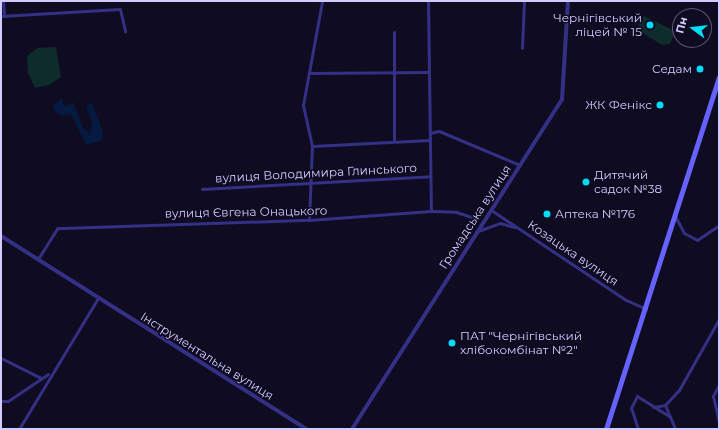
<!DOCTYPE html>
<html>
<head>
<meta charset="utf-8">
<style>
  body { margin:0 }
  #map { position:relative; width:720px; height:430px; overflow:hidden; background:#0f0b21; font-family:Montserrat,sans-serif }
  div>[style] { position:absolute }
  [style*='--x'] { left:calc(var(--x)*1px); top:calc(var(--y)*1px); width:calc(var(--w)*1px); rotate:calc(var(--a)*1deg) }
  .green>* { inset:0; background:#0d2c2b }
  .water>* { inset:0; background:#041a41 }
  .minor>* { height:3px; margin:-1.5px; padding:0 1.5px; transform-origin:1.5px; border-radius:1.5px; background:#343085 }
  .tertiary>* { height:4px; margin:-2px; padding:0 2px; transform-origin:2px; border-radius:2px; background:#343085 }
  .secondary>* { height:4.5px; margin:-2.25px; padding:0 2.25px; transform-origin:2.25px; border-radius:2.25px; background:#6662ff }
  .dots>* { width:11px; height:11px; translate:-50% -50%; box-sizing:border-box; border:2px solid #0f0b21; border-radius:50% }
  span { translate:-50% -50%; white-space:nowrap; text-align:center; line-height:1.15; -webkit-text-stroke:3px #0f0b21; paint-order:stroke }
  .poi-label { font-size:12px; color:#d1cbff }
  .right { translate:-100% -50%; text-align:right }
  .left { translate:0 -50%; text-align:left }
  .street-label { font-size:12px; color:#d1cbff }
  .frame { position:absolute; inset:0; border:2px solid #d1cbff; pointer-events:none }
  .north { position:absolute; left:672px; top:8px; width:40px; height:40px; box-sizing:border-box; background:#0f0b21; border:1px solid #5d587a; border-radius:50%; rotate:285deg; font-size:11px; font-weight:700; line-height:16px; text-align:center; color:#d1cbff }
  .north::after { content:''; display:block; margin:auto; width:14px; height:18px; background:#00dcf6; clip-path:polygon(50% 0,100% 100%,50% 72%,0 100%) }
</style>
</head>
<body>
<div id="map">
  <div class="green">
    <i style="clip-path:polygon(644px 16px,671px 29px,674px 35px,670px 44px,662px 45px,641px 32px,638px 25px)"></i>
    <i style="clip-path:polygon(56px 47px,61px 77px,49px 85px,35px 88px,28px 73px,27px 56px,37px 48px)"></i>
  </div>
  <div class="water">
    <i style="clip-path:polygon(62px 98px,64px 107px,73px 102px,83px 128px,90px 134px,92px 122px,86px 106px,92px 103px,102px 129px,102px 140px,86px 145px,71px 114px,62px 116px,54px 110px,53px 105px)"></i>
  </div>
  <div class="minor">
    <i style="--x:3;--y:1;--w:15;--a:86"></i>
    <i style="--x:428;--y:1;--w:210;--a:89.2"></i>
    <i style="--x:1;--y:16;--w:119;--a:-3.4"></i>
    <i style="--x:120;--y:9;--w:23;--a:77"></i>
    <i style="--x:522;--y:48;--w:47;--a:-87.6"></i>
    <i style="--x:311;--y:73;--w:118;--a:-0.5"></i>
    <i style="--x:430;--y:133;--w:9;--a:-13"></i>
    <i style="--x:439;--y:131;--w:88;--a:22.8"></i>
    <i style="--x:394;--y:141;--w:109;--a:-90"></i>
    <i style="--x:312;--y:146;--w:118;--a:-2.9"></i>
    <i style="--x:202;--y:189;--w:229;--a:-3.2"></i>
    <i style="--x:491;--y:210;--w:162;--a:33.7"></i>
    <i style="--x:626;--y:300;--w:22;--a:24"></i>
    <i style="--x:675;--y:216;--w:19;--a:62"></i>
    <i style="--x:684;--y:233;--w:15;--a:28"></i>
    <i style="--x:697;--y:240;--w:27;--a:-34"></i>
    <i style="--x:309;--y:220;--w:74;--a:-87.7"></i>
    <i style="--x:312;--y:146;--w:42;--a:-102.4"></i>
    <i style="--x:303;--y:105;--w:106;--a:-79.6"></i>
    <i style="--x:478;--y:231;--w:23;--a:-20"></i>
    <i style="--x:500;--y:223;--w:15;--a:16"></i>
    <i style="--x:38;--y:259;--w:36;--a:-58"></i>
    <i style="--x:57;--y:228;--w:6;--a:0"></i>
    <i style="--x:63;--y:228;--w:246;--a:-1.9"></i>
    <i style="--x:309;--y:220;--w:122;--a:-4.2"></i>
    <i style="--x:431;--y:211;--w:25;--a:2"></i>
    <i style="--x:456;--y:212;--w:16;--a:18"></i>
    <i style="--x:1;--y:358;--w:45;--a:26.6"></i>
    <i style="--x:719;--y:385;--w:13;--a:119"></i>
    <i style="--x:713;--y:396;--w:26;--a:77"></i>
    <i style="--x:1;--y:401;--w:7;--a:0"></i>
    <i style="--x:8;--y:401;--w:48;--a:-34"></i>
    <i style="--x:665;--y:405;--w:26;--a:67"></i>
    <i style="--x:653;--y:407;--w:12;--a:-9"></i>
    <i style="--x:665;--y:405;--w:21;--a:-47"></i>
    <i style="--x:679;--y:390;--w:81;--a:-60.6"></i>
    <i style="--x:19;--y:429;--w:153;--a:-58.9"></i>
    <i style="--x:638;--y:429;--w:22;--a:-108"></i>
    <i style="--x:631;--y:408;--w:13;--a:-63"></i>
    <i style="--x:637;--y:396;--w:39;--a:32"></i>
  </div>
  <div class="tertiary">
    <i style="--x:1;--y:236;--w:361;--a:32.3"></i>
    <i style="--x:352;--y:429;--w:391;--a:-57.5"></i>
    <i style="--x:562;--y:99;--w:98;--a:-86.5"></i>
  </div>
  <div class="secondary">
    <i style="--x:606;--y:429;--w:369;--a:-72.2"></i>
  </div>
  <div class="dots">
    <i style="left:650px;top:25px;background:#00dcf6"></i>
    <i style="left:700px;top:69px;background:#00dcf6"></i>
    <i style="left:660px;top:105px;background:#00dcf6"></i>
    <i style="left:586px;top:182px;background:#00dcf6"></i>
    <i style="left:547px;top:214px;background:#00dcf6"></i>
    <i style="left:452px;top:343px;background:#00dcf6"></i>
  </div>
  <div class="poi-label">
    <span class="right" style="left:642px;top:25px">Чернігівський<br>ліцей № 15</span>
    <span class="right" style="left:692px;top:69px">Седам</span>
    <span class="right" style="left:652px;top:105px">ЖК Фенікс</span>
    <span class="left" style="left:594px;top:182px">Дитячий<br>садок №38</span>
    <span class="left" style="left:555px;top:214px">Аптека №176</span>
    <span class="left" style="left:460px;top:343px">ПАТ "Чернігівський<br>хлібокомбінат №2"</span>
  </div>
  <div class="street-label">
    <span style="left:316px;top:173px;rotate:-3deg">вулиця Володимира Глинського</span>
    <span style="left:246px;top:212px;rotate:-1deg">вулиця Євгена Онацького</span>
    <span style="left:475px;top:217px;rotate:-57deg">Громадська вулиця</span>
    <span style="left:573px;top:253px;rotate:34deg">Козацька вулиця</span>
    <span style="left:207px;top:356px;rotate:32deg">Інструментальна вулиця</span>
  </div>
  <div class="frame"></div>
  <div class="north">Пн</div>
</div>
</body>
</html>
